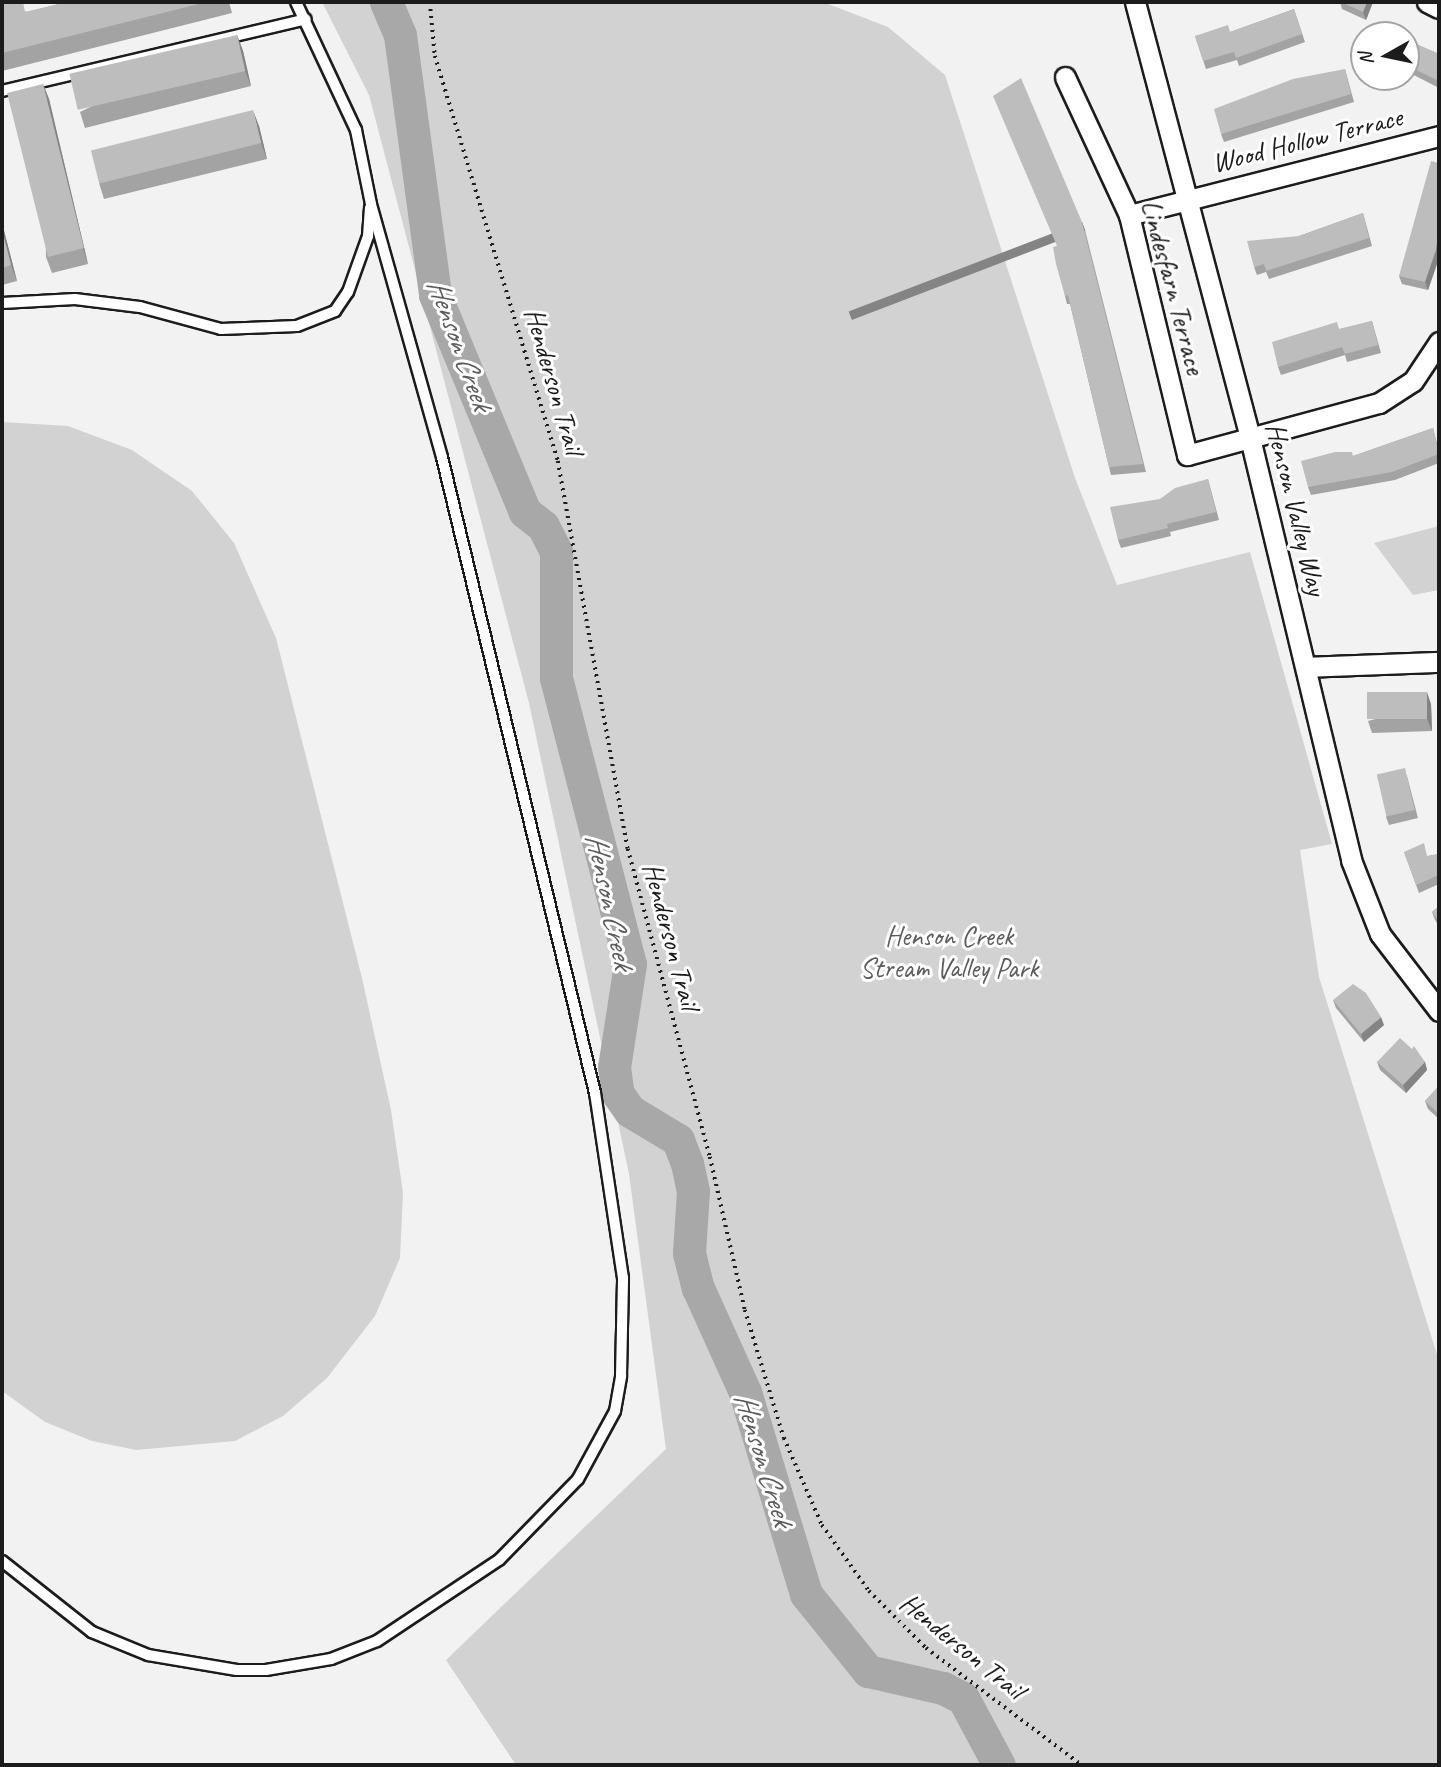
<!DOCTYPE html>
<html>
<head>
<meta charset="utf-8">
<style>
  body { margin:0 }
  #map { position:relative; width:1441px; height:1767px; overflow:hidden; background:#f2f2f2; font-family:Caveat,sans-serif }
  div>[style] { position:absolute }
  [style*='--x'] { left:calc(var(--x)*1px); top:calc(var(--y)*1px); width:calc(var(--w)*1px); rotate:calc(var(--a)*1deg) }
  .green>* { inset:0; background:#d2d2d2 }
  .river>* { height:33px; margin:-16.5px; padding:0 16.5px; transform-origin:16.5px; border-radius:16.5px; background:#a8a8a8 }
  .path>* { height:3.5px; margin-top:-1.75px; transform-origin:0; background:repeating-linear-gradient(90deg,#1c1c1c 0 2px,transparent 0 7px) }
  .roads { filter:drop-shadow(2px 0 #1c1c1c) drop-shadow(-2px 0 #1c1c1c) drop-shadow(0 2px #1c1c1c) drop-shadow(0 -2px #1c1c1c) }
  .lane>* { height:10px; margin:-5px; padding:0 5px; transform-origin:5px; border-radius:5px; background:#fff }
  .street>* { height:19px; margin:-9.5px; padding:0 9.5px; transform-origin:9.5px; border-radius:9.5px; background:#fff }
  .wall>* { inset:0; background:#a3a3a3 }
  .shaded-wall>* { inset:0; background:#848484; transform-origin:0 0 }
  .building>* { inset:0; background:#bdbdbd; transform-origin:0 0 }
  span { translate:-50% -50%; white-space:nowrap; text-align:center; line-height:1.15; -webkit-text-stroke:6px #fff; paint-order:stroke }
  .street-label { font-size:28px; color:#1c1c1c }
  .park-label { font-size:28px; color:#5c5c5c }
  .water-label { font-size:30px; color:#5b5b5b; font-style:italic }
  .frame { position:absolute; inset:0; border:4px solid #1c1c1c; pointer-events:none }
  .north { position:absolute; left:1350px; top:21px; width:70px; height:70px; box-sizing:border-box; background:#fff; border:2px solid #a4a4a4; border-radius:50%; rotate:261deg; font-size:19px; font-weight:700; line-height:28px; text-align:center; color:#1c1c1c }
  .north::after { content:''; display:block; margin:auto; width:24px; height:32px; background:#1c1c1c; clip-path:polygon(50% 0,100% 100%,50% 72%,0 100%) }
</style>
</head>
<body>
<div id="map">
  <div class="green">
    <i style="clip-path:polygon(322px 2px,823px 2px,888px 27px,945px 75px,1075px 478px,1117px 585px,1250px 552px,1332px 844px,1300px 850px,1319px 977px,1439px 1361px,1439px 1765px,516px 1765px,446px 1660px,666px 1449px,629px 1174px,529px 703px,369px 95px)"></i>
    <i style="clip-path:polygon(2px 422px,68px 426px,132px 450px,192px 491px,234px 543px,276px 638px,362px 978px,391px 1110px,403px 1193px,400px 1258px,375px 1316px,327px 1378px,283px 1416px,235px 1441px,136px 1450px,92px 1441px,45px 1422px,2px 1391px)"></i>
    <i style="clip-path:polygon(1439px 526px,1439px 590px,1413px 595px,1374px 543px)"></i>
  </div>
  <div class="river">
    <i style="--x:386;--y:2;--w:36;--a:67"></i>
    <i style="--x:400;--y:35;--w:262;--a:82.3"></i>
    <i style="--x:435;--y:295;--w:235;--a:67.5"></i>
    <i style="--x:525;--y:512;--w:23;--a:38"></i>
    <i style="--x:543;--y:526;--w:29;--a:63"></i>
    <i style="--x:556;--y:552;--w:126;--a:90"></i>
    <i style="--x:556;--y:678;--w:295;--a:75.5"></i>
    <i style="--x:630;--y:964;--w:104;--a:98.8"></i>
    <i style="--x:614;--y:1067;--w:27;--a:82"></i>
    <i style="--x:618;--y:1094;--w:21;--a:55"></i>
    <i style="--x:630;--y:1111;--w:56;--a:31.1"></i>
    <i style="--x:678;--y:1140;--w:25;--a:69"></i>
    <i style="--x:687;--y:1163;--w:29;--a:78"></i>
    <i style="--x:693;--y:1191;--w:62;--a:93.7"></i>
    <i style="--x:689;--y:1253;--w:36;--a:76"></i>
    <i style="--x:698;--y:1288;--w:114;--a:65.7"></i>
    <i style="--x:745;--y:1392;--w:211;--a:73.2"></i>
    <i style="--x:806;--y:1594;--w:99;--a:51.2"></i>
    <i style="--x:868;--y:1671;--w:77;--a:12.8"></i>
    <i style="--x:943;--y:1688;--w:22;--a:27"></i>
    <i style="--x:963;--y:1698;--w:76;--a:61.8"></i>
  </div>
  <div class="path">
    <i style="--x:430;--y:2;--w:54;--a:84.7"></i>
    <i style="--x:435;--y:56;--w:423;--a:73.1"></i>
    <i style="--x:558;--y:461;--w:394;--a:79.8"></i>
    <i style="--x:628;--y:849;--w:319;--a:75.1"></i>
    <i style="--x:710;--y:1157;--w:157;--a:77.1"></i>
    <i style="--x:745;--y:1310;--w:134;--a:73.1"></i>
    <i style="--x:784;--y:1438;--w:95;--a:66.4"></i>
    <i style="--x:822;--y:1525;--w:81;--a:54.5"></i>
    <i style="--x:869;--y:1591;--w:81;--a:45"></i>
    <i style="--x:926;--y:1648;--w:195;--a:36.9"></i>
  </div>
  <div class="roads">
    <div class="lane">
      <i style="--x:2;--y:91;--w:312;--a:-13.3"></i>
      <i style="--x:2;--y:303;--w:73;--a:-3.1"></i>
      <i style="--x:75;--y:299;--w:65;--a:7"></i>
      <i style="--x:140;--y:307;--w:84;--a:15.2"></i>
      <i style="--x:221;--y:329;--w:76;--a:-2.3"></i>
      <i style="--x:297;--y:326;--w:41;--a:-21.5"></i>
      <i style="--x:335;--y:311;--w:23;--a:-56"></i>
      <i style="--x:348;--y:292;--w:59;--a:-70.3"></i>
      <i style="--x:368;--y:236;--w:28;--a:-86"></i>
      <i style="--x:2;--y:1561;--w:115;--a:38.3"></i>
      <i style="--x:92;--y:1632;--w:61;--a:22.3"></i>
      <i style="--x:148;--y:1655;--w:90;--a:9.6"></i>
      <i style="--x:237;--y:1670;--w:29;--a:0"></i>
      <i style="--x:266;--y:1670;--w:66;--a:-9.6"></i>
      <i style="--x:331;--y:1659;--w:49;--a:-21.4"></i>
      <i style="--x:377;--y:1641;--w:146;--a:-33.6"></i>
      <i style="--x:499;--y:1560;--w:113;--a:-45.7"></i>
      <i style="--x:578;--y:1479;--w:77;--a:-61.4"></i>
      <i style="--x:615;--y:1411;--w:36;--a:-80"></i>
      <i style="--x:621;--y:1376;--w:98;--a:-88.8"></i>
      <i style="--x:623;--y:1278;--w:187;--a:-98.6"></i>
      <i style="--x:595;--y:1093;--w:654;--a:-103.53"></i>
      <i style="--x:442;--y:457;--w:263;--a:-105.7"></i>
      <i style="--x:371;--y:204;--w:76;--a:-101.5"></i>
      <i style="--x:356;--y:130;--w:141;--a:-115.1"></i>
    </div>
    <div class="street">
      <i style="--x:1135;--y:2;--w:451;--a:75.2"></i>
      <i style="--x:1250;--y:438;--w:434;--a:76.5"></i>
      <i style="--x:1351;--y:860;--w:79;--a:68.6"></i>
      <i style="--x:1380;--y:934;--w:97;--a:52.5"></i>
      <i style="--x:1427;--y:2;--w:13;--a:27"></i>
      <i style="--x:1065;--y:77;--w:152;--a:65.1"></i>
      <i style="--x:1129;--y:215;--w:247;--a:76.4"></i>
      <i style="--x:1187;--y:455;--w:199;--a:-15.2"></i>
      <i style="--x:1379;--y:403;--w:40;--a:-32.9"></i>
      <i style="--x:1413;--y:381;--w:47;--a:-56.3"></i>
      <i style="--x:1129;--y:215;--w:320;--a:-14.3"></i>
      <i style="--x:1306;--y:667;--w:133;--a:-2.2"></i>
    </div>
  </div>
  <div class="wall">
    <i style="clip-path:polygon(2px 2px,27px 12px,67px 2px,229px 2px,232px 13px,2px 71px)"></i>
    <i style="clip-path:polygon(1340px 2px,1373px 2px,1366px 20px,1342px 9px)"></i>
    <i style="clip-path:polygon(1294px 9px,1305px 42px,1239px 66px,1237px 60px,1206px 69px,1195px 36px,1230px 32px)"></i>
    <i style="clip-path:polygon(237px 35px,243px 51px,251px 86px,85px 128px,80px 112px)"></i>
    <i style="clip-path:polygon(1406px 35px,1409px 37px,1411px 42px,1439px 54px,1439px 88px,1406px 71px)"></i>
    <i style="clip-path:polygon(1345px 69px,1354px 102px,1224px 142px,1221px 134px)"></i>
    <i style="clip-path:polygon(43px 84px,49px 99px,88px 264px,52px 273px,46px 257px)"></i>
    <i style="clip-path:polygon(259px 126px,267px 159px,104px 199px,99px 183px)"></i>
    <i style="clip-path:polygon(1363px 213px,1372px 246px,1269px 279px,1266px 272px,1257px 275px,1254px 267px,1299px 236px)"></i>
    <i style="clip-path:polygon(1082px 222px,1085px 230px,1146px 472px,1111px 475px,1109px 467px,1070px 304px,1067px 304px,1065px 296px,1057px 246px)"></i>
    <i style="clip-path:polygon(2px 223px,17px 281px,2px 285px)"></i>
    <i style="clip-path:polygon(1439px 258px,1428px 290px,1402px 284px,1399px 276px)"></i>
    <i style="clip-path:polygon(1372px 321px,1381px 353px,1347px 362px,1345px 355px,1281px 375px,1278px 367px,1340px 329px)"></i>
    <i style="clip-path:polygon(1433px 428px,1439px 451px,1439px 463px,1395px 480px,1311px 495px,1308px 487px,1353px 456px)"></i>
    <i style="clip-path:polygon(1208px 479px,1219px 520px,1170px 532px,1171px 536px,1121px 548px,1118px 540px,1160px 499px)"></i>
    <i style="clip-path:polygon(1431px 704px,1432px 731px,1372px 733px,1368px 721px)"></i>
    <i style="clip-path:polygon(1407px 776px,1418px 818px,1389px 825px,1386px 817px)"></i>
    <i style="clip-path:polygon(1404px 852px,1428px 856px,1439px 854px,1439px 884px,1419px 893px)"></i>
    <i style="clip-path:polygon(1439px 906px,1439px 926px,1435px 920px,1432px 912px)"></i>
    <i style="clip-path:polygon(1333px 1000px,1384px 1025px,1364px 1042px,1336px 1008px)"></i>
    <i style="clip-path:polygon(1412px 1049px,1425px 1062px,1427px 1070px,1406px 1093px,1380px 1070px,1377px 1062px)"></i>
    <i style="clip-path:polygon(1439px 1086px,1439px 1119px,1428px 1109px,1425px 1101px)"></i>
  </div>
  <div class="shaded-wall">
    <i style="clip-path:polygon(1367px 2px,1373px 2px,1366px 20px,1363px 12px)"></i>
    <i style="clip-path:polygon(237px 35px,243px 51px,251px 86px,245px 71px)"></i>
    <i style="clip-path:polygon(43px 84px,49px 99px,88px 264px,83px 248px)"></i>
    <i style="clip-path:polygon(253px 110px,259px 126px,267px 159px,261px 143px)"></i>
    <i style="left:1082px;top:222px;width:9px;height:250px;rotate:69deg"></i>
    <i style="clip-path:polygon(2px 223px,17px 281px,11px 265px,2px 230px)"></i>
    <i style="clip-path:polygon(1439px 227px,1439px 258px,1428px 290px,1425px 282px)"></i>
    <i style="clip-path:polygon(1427px 692px,1431px 704px,1432px 731px,1427px 719px)"></i>
    <i style="clip-path:polygon(1381px 1017px,1384px 1025px,1364px 1042px,1361px 1034px)"></i>
    <i style="clip-path:polygon(1425px 1062px,1427px 1070px,1406px 1093px,1403px 1085px)"></i>
  </div>
  <div class="building">
    <i style="clip-path:polygon(2px 2px,23px 2px,25px 12px,67px 2px,207px 2px,2px 53px)"></i>
    <i style="clip-path:polygon(1341px 2px,1367px 2px,1363px 12px)"></i>
    <i style="clip-path:polygon(1294px 9px,1302px 34px,1236px 58px,1234px 52px,1203px 61px,1195px 36px,1228px 25px,1230px 32px)"></i>
    <i style="clip-path:polygon(1393px 28px,1409px 37px,1407px 40px,1439px 54px,1439px 81px,1406px 65px,1406px 35px,1389px 35px)"></i>
    <i style="left:237px;top:35px;width:37px;height:172px;rotate:77deg"></i>
    <i style="clip-path:polygon(1345px 69px,1351px 94px,1221px 134px,1214px 109px,1293px 79px)"></i>
    <i style="clip-path:polygon(1021px 78px,1082px 222px,1143px 464px,1109px 467px,1068px 295px,1065px 296px,1056px 264px,1053px 247px,1057px 246px,993px 96px)"></i>
    <i style="left:43px;top:84px;width:169px;height:37px;rotate:76deg"></i>
    <i style="left:253px;top:110px;width:34px;height:167px;rotate:76deg"></i>
    <i style="clip-path:polygon(1431px 161px,1439px 163px,1439px 227px,1436px 250px,1425px 282px,1399px 276px)"></i>
    <i style="clip-path:polygon(1363px 213px,1369px 238px,1266px 271px,1264px 264px,1254px 267px,1247px 241px,1299px 236px)"></i>
    <i style="clip-path:polygon(2px 230px,11px 265px,2px 268px)"></i>
    <i style="clip-path:polygon(1372px 321px,1378px 345px,1345px 354px,1342px 347px,1278px 367px,1272px 342px,1337px 322px,1339px 329px)"></i>
    <i style="clip-path:polygon(1433px 428px,1439px 454px,1392px 472px,1308px 487px,1301px 461px,1335px 452px,1352px 452px,1353px 456px)"></i>
    <i style="clip-path:polygon(1208px 479px,1216px 512px,1167px 524px,1168px 528px,1118px 540px,1110px 507px,1160px 499px,1175px 488px)"></i>
    <i style="left:1427px;top:692px;width:27px;height:60px;rotate:90deg"></i>
    <i style="left:1405px;top:768px;width:43px;height:29px;rotate:77deg"></i>
    <i style="clip-path:polygon(1424px 843px,1427px 856px,1439px 854px,1439px 875px,1416px 885px,1404px 852px)"></i>
    <i style="clip-path:polygon(1439px 906px,1439px 921px,1432px 912px)"></i>
    <i style="clip-path:polygon(1353px 984px,1366px 993px,1381px 1017px,1361px 1034px,1333px 1000px)"></i>
    <i style="clip-path:polygon(1400px 1038px,1412px 1049px,1414px 1046px,1425px 1062px,1403px 1085px,1377px 1062px)"></i>
    <i style="clip-path:polygon(1439px 1086px,1439px 1114px,1425px 1101px)"></i>
  </div>
  <div class="street-label">
    <span style="left:1307px;top:140px;rotate:-14deg">Wood Hollow Terrace</span>
    <span style="left:1173px;top:287px;rotate:75deg">Lindesfarn Terrace</span>
    <span style="left:554px;top:381px;rotate:74deg">Henderson Trail</span>
    <span style="left:1296px;top:509px;rotate:76deg">Henson Valley Way</span>
    <span style="left:671px;top:936px;rotate:75deg">Henderson Trail</span>
    <span style="left:962px;top:1646px;rotate:39deg">Henderson Trail</span>
  </div>
  <div class="park-label">
    <span style="left:949px;top:952px">Henson Creek<br>Stream Valley Park</span>
  </div>
  <div class="water-label">
    <span style="left:460px;top:344px;rotate:70deg">Henson Creek</span>
    <span style="left:610px;top:901px;rotate:78deg">Henson Creek</span>
    <span style="left:764px;top:1459px;rotate:73deg">Henson Creek</span>
  </div>
  <div class="frame"></div>
  <div class="north">N</div>
</div>
</body>
</html>
